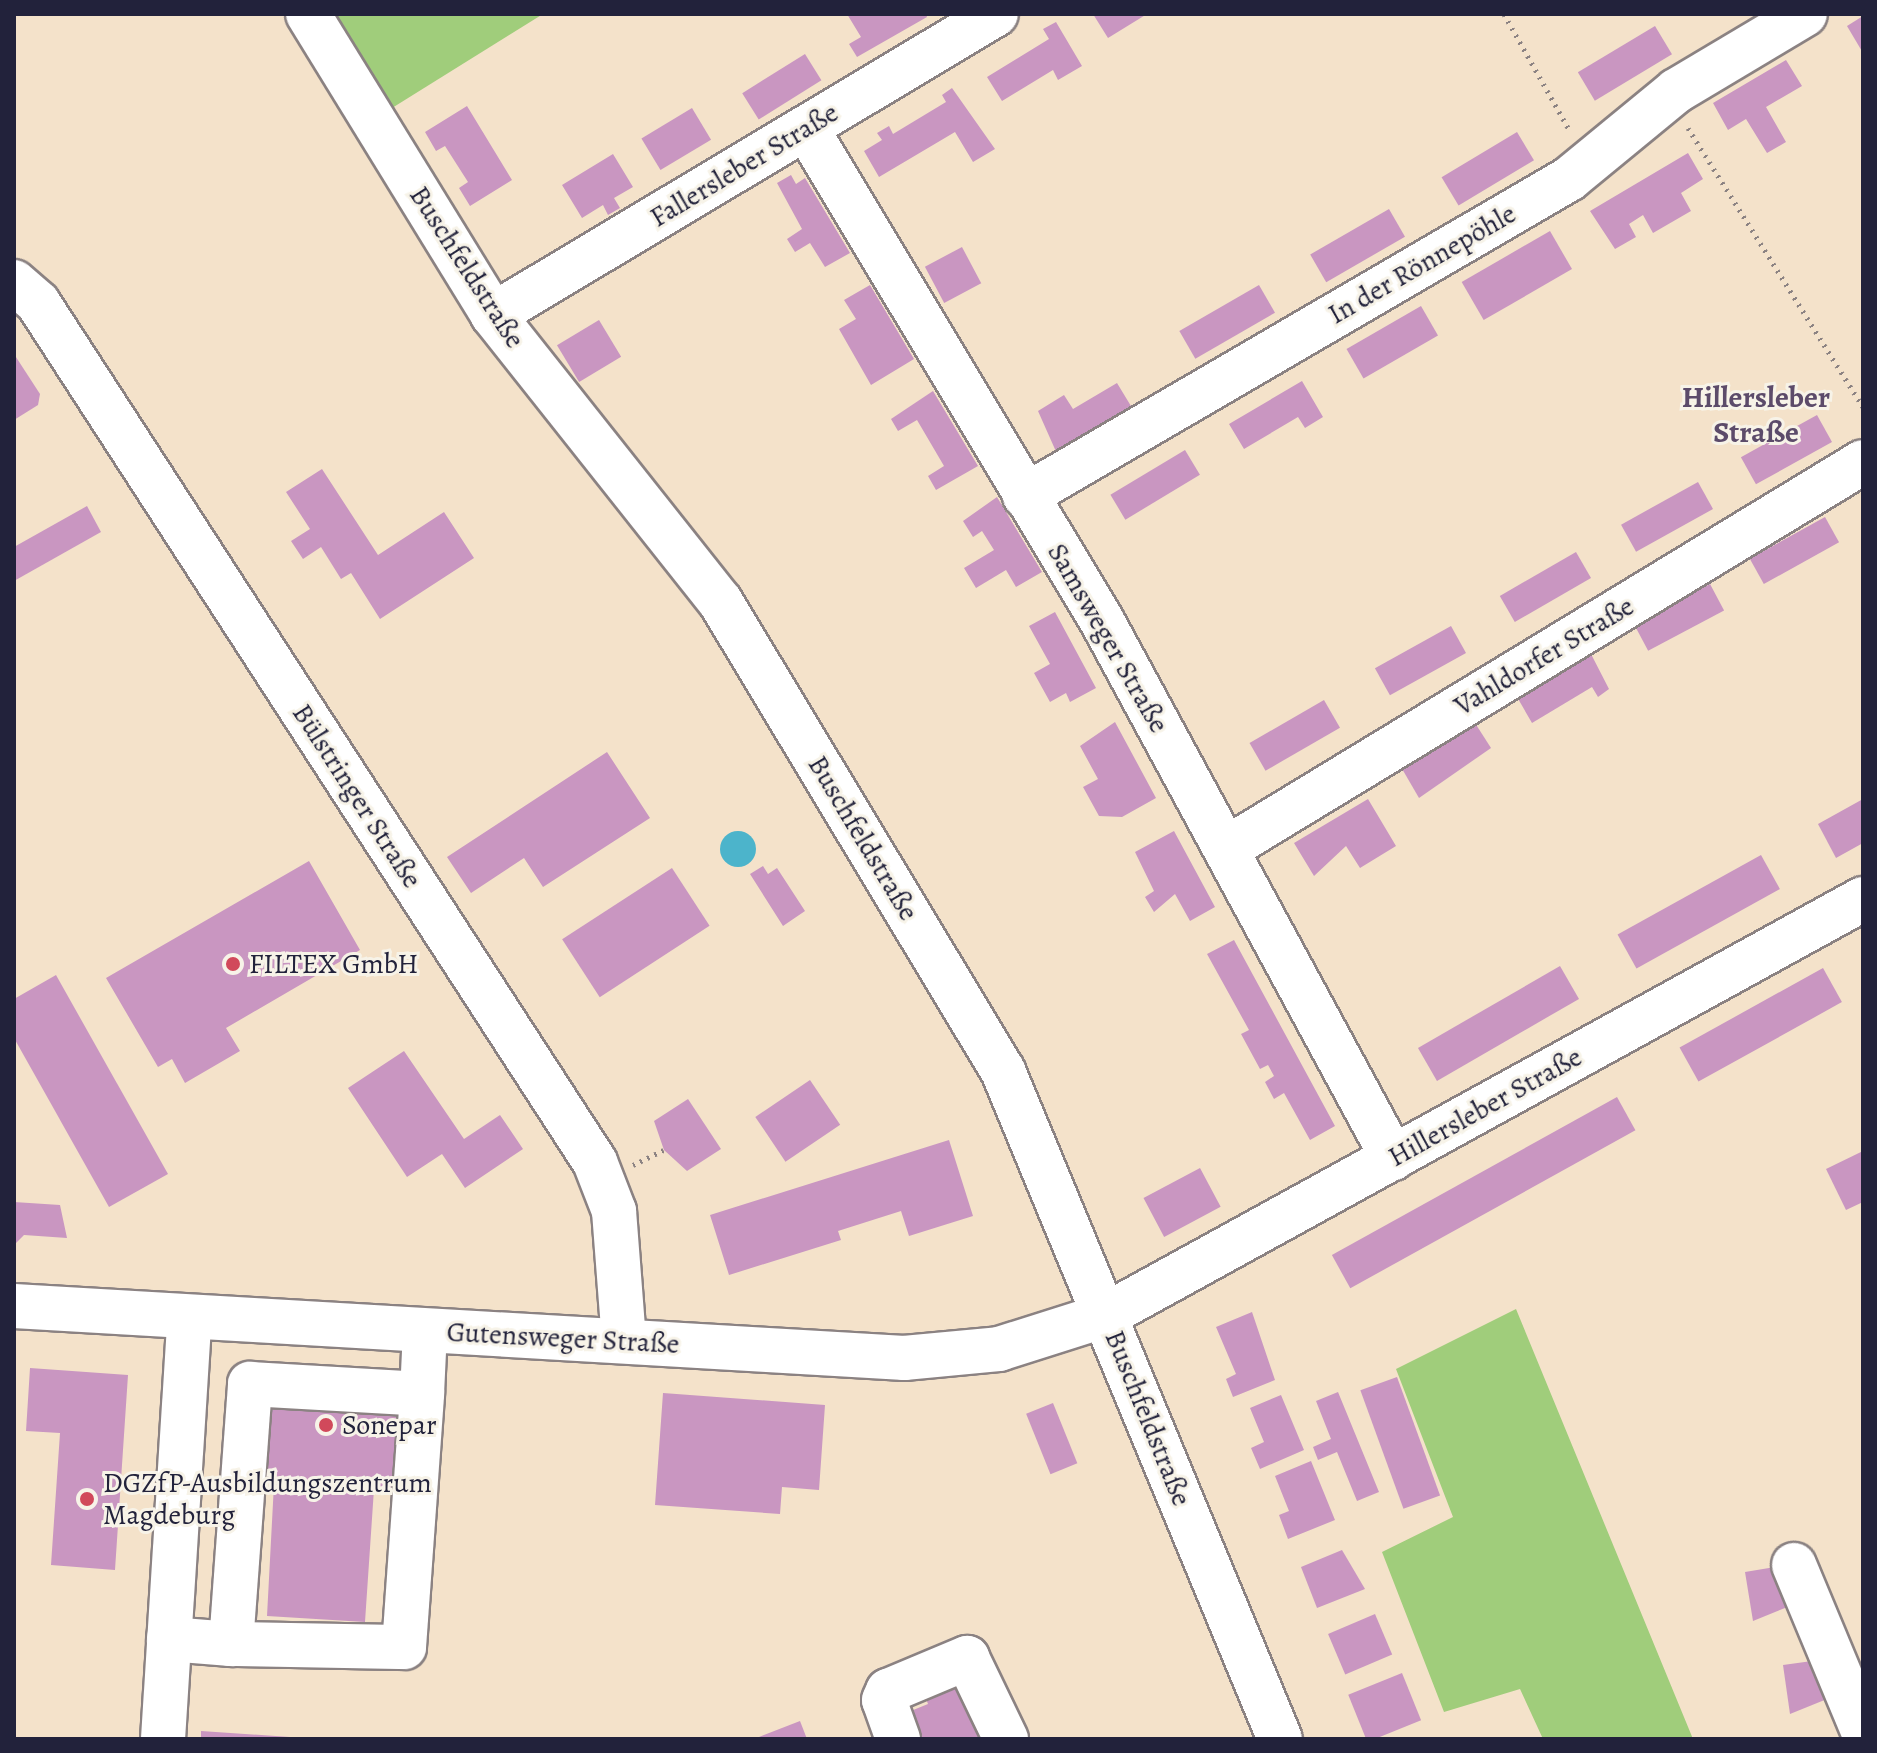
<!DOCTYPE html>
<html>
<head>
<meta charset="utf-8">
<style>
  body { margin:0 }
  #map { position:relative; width:1877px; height:1753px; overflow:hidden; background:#f4e2ca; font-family:Alegreya,serif }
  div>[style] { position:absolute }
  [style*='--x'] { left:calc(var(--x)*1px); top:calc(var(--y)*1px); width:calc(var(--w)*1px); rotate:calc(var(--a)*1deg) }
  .green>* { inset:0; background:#a0cd7b }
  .water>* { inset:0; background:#4cb4cb }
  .round { border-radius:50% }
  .building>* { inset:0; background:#c996c1; transform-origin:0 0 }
  .path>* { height:5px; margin-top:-2.5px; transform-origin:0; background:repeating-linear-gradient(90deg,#8b8282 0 2px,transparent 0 8px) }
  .roads { filter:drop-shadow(2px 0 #8b8282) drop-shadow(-2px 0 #8b8282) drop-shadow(0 2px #8b8282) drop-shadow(0 -2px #8b8282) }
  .minor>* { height:44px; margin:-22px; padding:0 22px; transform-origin:22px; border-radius:22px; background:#fff }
  .dots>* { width:22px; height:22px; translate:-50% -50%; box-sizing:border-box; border:4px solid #f7f3e8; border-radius:50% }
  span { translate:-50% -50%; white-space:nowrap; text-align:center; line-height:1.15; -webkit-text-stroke:6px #f7f3e8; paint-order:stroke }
  .street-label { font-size:28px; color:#22223b }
  .poi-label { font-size:28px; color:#22223b }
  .left { translate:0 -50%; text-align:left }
  .neighbourhood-label { font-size:30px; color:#5c4b6a; font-weight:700 }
  .frame { position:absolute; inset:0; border:16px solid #22223b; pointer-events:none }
</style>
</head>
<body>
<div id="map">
  <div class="green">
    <i style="clip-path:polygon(326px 14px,543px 14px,384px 113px)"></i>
    <i style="clip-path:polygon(1516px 1309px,1693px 1739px,1543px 1739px,1520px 1689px,1444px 1712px,1382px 1552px,1453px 1517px,1396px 1369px)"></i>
  </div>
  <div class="water">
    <i class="round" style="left:720px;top:831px;width:36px;height:36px"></i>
  </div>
  <div class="building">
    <i style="clip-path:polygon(847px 14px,926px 14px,927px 17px,857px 57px,849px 44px,861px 37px)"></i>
    <i style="clip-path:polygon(1093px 14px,1147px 14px,1108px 38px)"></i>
    <i style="clip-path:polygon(1863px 16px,1863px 53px,1847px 26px)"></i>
    <i style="clip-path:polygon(1056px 22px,1082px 66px,1058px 80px,1053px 70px,1002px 101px,987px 77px,1049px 39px,1043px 29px)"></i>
    <i style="left:1655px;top:26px;width:33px;height:90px;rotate:59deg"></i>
    <i style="left:805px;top:54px;width:31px;height:74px;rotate:58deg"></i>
    <i style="clip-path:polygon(1786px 60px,1802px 86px,1766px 107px,1786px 142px,1767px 153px,1746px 119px,1728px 130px,1713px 103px)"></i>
    <i style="clip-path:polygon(952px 88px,995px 149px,973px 162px,955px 132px,879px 177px,864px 151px,882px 140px,877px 133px,889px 126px,893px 134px,946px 102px,942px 95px)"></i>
    <i style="clip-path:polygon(467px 106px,512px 180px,470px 206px,459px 188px,468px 182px,445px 146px,436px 151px,425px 132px)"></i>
    <i style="left:692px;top:108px;width:37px;height:59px;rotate:59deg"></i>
    <i style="left:1517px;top:132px;width:33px;height:88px;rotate:59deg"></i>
    <i style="clip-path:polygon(1688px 153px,1703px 179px,1681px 193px,1691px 211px,1653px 233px,1643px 215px,1629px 224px,1636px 237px,1615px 249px,1590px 211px)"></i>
    <i style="clip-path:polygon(613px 154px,633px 187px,614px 198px,620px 208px,608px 215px,603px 205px,582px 218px,562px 185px)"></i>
    <i style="clip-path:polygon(791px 175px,796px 184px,805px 178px,850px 253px,825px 267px,810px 243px,795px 252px,787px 239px,802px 229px,777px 183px)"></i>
    <i style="left:1389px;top:209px;width:32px;height:91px;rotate:60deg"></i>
    <i style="left:1550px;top:231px;width:44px;height:102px;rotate:60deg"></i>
    <i style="left:962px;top:247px;width:41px;height:42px;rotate:62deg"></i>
    <i style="clip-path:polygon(870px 285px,914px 359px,871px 385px,839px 329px,856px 319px,844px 300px)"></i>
    <i style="left:1259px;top:285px;width:32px;height:92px;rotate:60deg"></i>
    <i style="left:1421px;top:306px;width:34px;height:86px;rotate:60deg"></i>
    <i style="left:599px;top:320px;width:43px;height:49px;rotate:59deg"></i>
    <i style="clip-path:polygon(14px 354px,40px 394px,38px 405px,14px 420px)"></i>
    <i style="clip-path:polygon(1302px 381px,1323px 417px,1305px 428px,1298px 417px,1244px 449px,1229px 424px)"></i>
    <i style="clip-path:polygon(1117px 383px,1134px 411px,1058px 456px,1038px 411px,1064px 395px,1073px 409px)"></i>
    <i style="clip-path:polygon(933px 391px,978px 466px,936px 490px,928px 476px,944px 466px,917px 420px,898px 431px,891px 419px)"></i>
    <i style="left:1817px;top:415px;width:31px;height:87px;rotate:61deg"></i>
    <i style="left:1185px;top:450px;width:29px;height:87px;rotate:59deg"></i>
    <i style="clip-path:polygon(322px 469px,378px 555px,444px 512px,474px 558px,380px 619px,351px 573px,341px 579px,321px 547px,303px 559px,291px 541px,310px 529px,286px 492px)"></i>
    <i style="left:1698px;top:482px;width:31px;height:88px;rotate:61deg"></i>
    <i style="clip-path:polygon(997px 497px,1042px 572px,1016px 587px,1006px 570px,976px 588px,964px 568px,994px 550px,982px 531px,973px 537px,963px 521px)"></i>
    <i style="clip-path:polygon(87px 506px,101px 532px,14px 581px,14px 547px)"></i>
    <i style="left:1825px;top:517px;width:29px;height:86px;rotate:61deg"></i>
    <i style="left:1576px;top:552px;width:30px;height:88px;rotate:60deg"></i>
    <i style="left:1710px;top:584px;width:30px;height:86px;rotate:62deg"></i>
    <i style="clip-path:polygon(1055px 612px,1096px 688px,1070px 702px,1066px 693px,1050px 702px,1034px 673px,1050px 664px,1029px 626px)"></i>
    <i style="left:1451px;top:626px;width:31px;height:87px;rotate:61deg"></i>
    <i style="clip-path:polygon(1591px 654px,1609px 689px,1598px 697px,1592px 687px,1532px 723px,1517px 697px)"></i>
    <i style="left:1324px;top:700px;width:32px;height:86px;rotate:60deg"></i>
    <i style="clip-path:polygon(1115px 722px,1156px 798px,1122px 817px,1099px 816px,1083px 787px,1098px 779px,1080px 746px)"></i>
    <i style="clip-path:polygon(1475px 723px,1491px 748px,1419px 798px,1401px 767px)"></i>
    <i style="clip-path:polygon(607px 752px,650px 818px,543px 887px,524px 858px,471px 893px,447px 857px)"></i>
    <i style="clip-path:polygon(1368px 799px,1396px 846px,1360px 868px,1346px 846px,1314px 876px,1294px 843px)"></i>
    <i style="clip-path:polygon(1863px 799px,1863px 843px,1836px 858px,1818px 824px)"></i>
    <i style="clip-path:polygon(1174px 831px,1215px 907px,1190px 921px,1175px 894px,1154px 912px,1145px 897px,1154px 891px,1135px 852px)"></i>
    <i style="left:1761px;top:855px;width:39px;height:164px;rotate:61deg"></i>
    <i style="clip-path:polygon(309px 861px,360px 950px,226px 1028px,240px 1051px,185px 1083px,172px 1059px,158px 1067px,106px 978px)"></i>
    <i style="clip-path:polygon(763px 866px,768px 874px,777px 868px,805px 911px,783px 926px,750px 874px)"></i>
    <i style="left:672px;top:868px;width:69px;height:131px;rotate:57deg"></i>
    <i style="clip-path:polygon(1234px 940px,1335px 1126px,1310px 1140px,1284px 1093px,1274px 1099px,1265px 1082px,1274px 1076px,1268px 1065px,1260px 1069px,1241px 1034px,1249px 1030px,1207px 954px)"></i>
    <i style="left:1560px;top:966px;width:38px;height:164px;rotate:60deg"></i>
    <i style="left:1823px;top:968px;width:39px;height:164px;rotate:61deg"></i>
    <i style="clip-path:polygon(56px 975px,168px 1174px,109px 1207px,14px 1038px,14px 999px)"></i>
    <i style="clip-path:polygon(404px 1051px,464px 1139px,500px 1115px,523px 1149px,465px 1188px,442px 1154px,407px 1177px,348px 1088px)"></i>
    <i style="left:810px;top:1080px;width:54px;height:66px;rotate:56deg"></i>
    <i style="left:1617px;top:1097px;width:38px;height:326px;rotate:61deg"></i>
    <i style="clip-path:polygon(688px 1099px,721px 1149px,687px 1171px,664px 1150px,654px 1121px)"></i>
    <i style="clip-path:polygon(949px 1140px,973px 1216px,909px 1236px,901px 1211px,838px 1231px,841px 1240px,729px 1275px,710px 1215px)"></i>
    <i style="clip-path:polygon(1863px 1151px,1863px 1202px,1846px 1210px,1826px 1169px)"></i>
    <i style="left:1200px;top:1168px;width:44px;height:64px;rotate:62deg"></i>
    <i style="clip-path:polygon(14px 1202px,60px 1205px,67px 1238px,24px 1235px,14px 1245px)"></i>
    <i style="clip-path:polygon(1252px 1312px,1275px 1380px,1233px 1397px,1226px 1379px,1236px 1374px,1216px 1327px)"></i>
    <i style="clip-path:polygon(30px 1368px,128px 1375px,115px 1570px,51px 1565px,60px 1433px,26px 1431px)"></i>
    <i style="left:1397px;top:1377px;width:126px;height:39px;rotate:70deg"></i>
    <i style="clip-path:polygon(1338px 1392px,1379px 1492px,1357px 1501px,1337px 1452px,1318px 1460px,1313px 1447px,1331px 1439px,1316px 1401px)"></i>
    <i style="clip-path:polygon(663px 1393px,825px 1405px,819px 1490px,782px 1487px,780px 1514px,655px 1505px)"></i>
    <i style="clip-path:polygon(1281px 1395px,1304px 1450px,1260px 1469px,1251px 1448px,1264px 1442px,1250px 1408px)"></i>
    <i style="clip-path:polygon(254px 1400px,404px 1410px,399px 1490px,374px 1489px,365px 1622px,267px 1616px,274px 1484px,249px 1482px)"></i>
    <i style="left:1053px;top:1403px;width:65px;height:29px;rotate:68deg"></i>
    <i style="clip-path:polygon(1311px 1461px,1335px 1520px,1288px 1539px,1279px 1515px,1289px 1511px,1275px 1476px)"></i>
    <i style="clip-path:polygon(1342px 1550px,1365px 1589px,1317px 1608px,1301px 1567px)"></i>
    <i style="clip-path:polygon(1775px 1567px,1790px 1606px,1753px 1621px,1745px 1572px)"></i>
    <i style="left:1375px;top:1614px;width:44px;height:51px;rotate:67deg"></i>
    <i style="clip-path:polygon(1812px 1661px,1827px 1699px,1790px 1714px,1783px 1665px)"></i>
    <i style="clip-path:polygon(972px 1668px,1000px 1739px,905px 1739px,896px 1717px,928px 1704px,922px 1688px)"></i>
    <i style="left:1402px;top:1673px;width:51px;height:58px;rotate:68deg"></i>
    <i style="clip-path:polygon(800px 1721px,807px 1739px,754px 1739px)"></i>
    <i style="clip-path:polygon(201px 1731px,290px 1737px,290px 1739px,201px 1739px)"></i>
  </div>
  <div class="path">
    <i style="--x:1504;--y:14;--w:134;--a:60.6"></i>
    <i style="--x:1688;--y:128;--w:329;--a:57.9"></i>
    <i style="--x:633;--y:1165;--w:34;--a:-26"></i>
  </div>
  <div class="roads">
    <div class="minor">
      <i style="--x:308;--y:14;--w:353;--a:58.4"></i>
      <i style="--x:493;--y:315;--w:365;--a:51.6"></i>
      <i style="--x:720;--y:601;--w:549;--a:58.95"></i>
      <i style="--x:1003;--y:1071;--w:723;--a:67.48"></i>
      <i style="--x:806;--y:128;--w:575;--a:59.02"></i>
      <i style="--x:1102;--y:621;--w:611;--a:61.55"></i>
      <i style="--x:14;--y:282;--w:32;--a:41"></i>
      <i style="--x:38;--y:303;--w:1024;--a:57.04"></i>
      <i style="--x:595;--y:1162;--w:53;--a:68.8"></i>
      <i style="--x:614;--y:1211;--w:129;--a:85.6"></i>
      <i style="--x:493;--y:315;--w:586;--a:-30.9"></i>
      <i style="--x:1025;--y:496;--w:630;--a:-30.23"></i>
      <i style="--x:1569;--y:179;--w:139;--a:-39.4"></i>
      <i style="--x:1676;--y:91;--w:150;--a:-30.8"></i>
      <i style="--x:1226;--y:849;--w:745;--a:-31.28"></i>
      <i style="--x:14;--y:1306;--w:892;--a:3.34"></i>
      <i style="--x:904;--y:1358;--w:95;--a:-5.4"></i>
      <i style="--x:999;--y:1349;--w:112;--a:-17.6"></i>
      <i style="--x:1106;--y:1315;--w:864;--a:-28.79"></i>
      <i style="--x:1794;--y:1565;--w:180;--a:67.4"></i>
      <i style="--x:169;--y:1639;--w:62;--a:4.6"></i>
      <i style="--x:231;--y:1644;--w:261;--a:-85.8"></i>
      <i style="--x:250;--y:1384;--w:172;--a:3.3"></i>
      <i style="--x:422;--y:1394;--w:63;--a:-87.3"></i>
      <i style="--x:231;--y:1644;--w:173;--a:1"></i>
      <i style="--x:404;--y:1647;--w:254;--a:-85.9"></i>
      <i style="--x:163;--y:1739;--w:419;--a:-86.4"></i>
      <i style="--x:898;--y:1739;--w:41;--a:-109.7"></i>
      <i style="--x:884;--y:1700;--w:10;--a:-66"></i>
      <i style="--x:888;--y:1691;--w:86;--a:-22.7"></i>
      <i style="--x:967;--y:1658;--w:90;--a:64.3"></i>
    </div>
  </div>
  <div class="dots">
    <i style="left:233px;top:964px;background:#d1495b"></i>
    <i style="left:326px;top:1425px;background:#d1495b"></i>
    <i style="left:87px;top:1499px;background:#d1495b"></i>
  </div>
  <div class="street-label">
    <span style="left:744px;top:165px;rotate:-31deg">Fallersleber Straße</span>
    <span style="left:1422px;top:264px;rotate:-30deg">In der Rönnepöhle</span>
    <span style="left:467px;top:267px;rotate:57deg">Buschfeldstraße</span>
    <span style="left:1108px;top:638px;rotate:60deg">Samsweger Straße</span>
    <span style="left:1544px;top:656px;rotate:-31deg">Vahldorfer Straße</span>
    <span style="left:357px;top:796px;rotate:57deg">Bülstringer Straße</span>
    <span style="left:863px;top:838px;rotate:59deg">Buschfeldstraße</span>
    <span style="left:1485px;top:1107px;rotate:-29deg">Hillersleber Straße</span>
    <span style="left:563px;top:1338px;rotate:3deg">Gutensweger Straße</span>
    <span style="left:1148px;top:1418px;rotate:68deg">Buschfeldstraße</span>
  </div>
  <div class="poi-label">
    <span class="left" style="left:249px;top:964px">FILTEX GmbH</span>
    <span class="left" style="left:342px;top:1425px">Sonepar</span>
    <span class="left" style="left:103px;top:1499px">DGZfP-Ausbildungszentrum<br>Magdeburg</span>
  </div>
  <div class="neighbourhood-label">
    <span style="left:1756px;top:414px">Hillersleber<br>Straße</span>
  </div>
  <div class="frame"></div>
</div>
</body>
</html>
